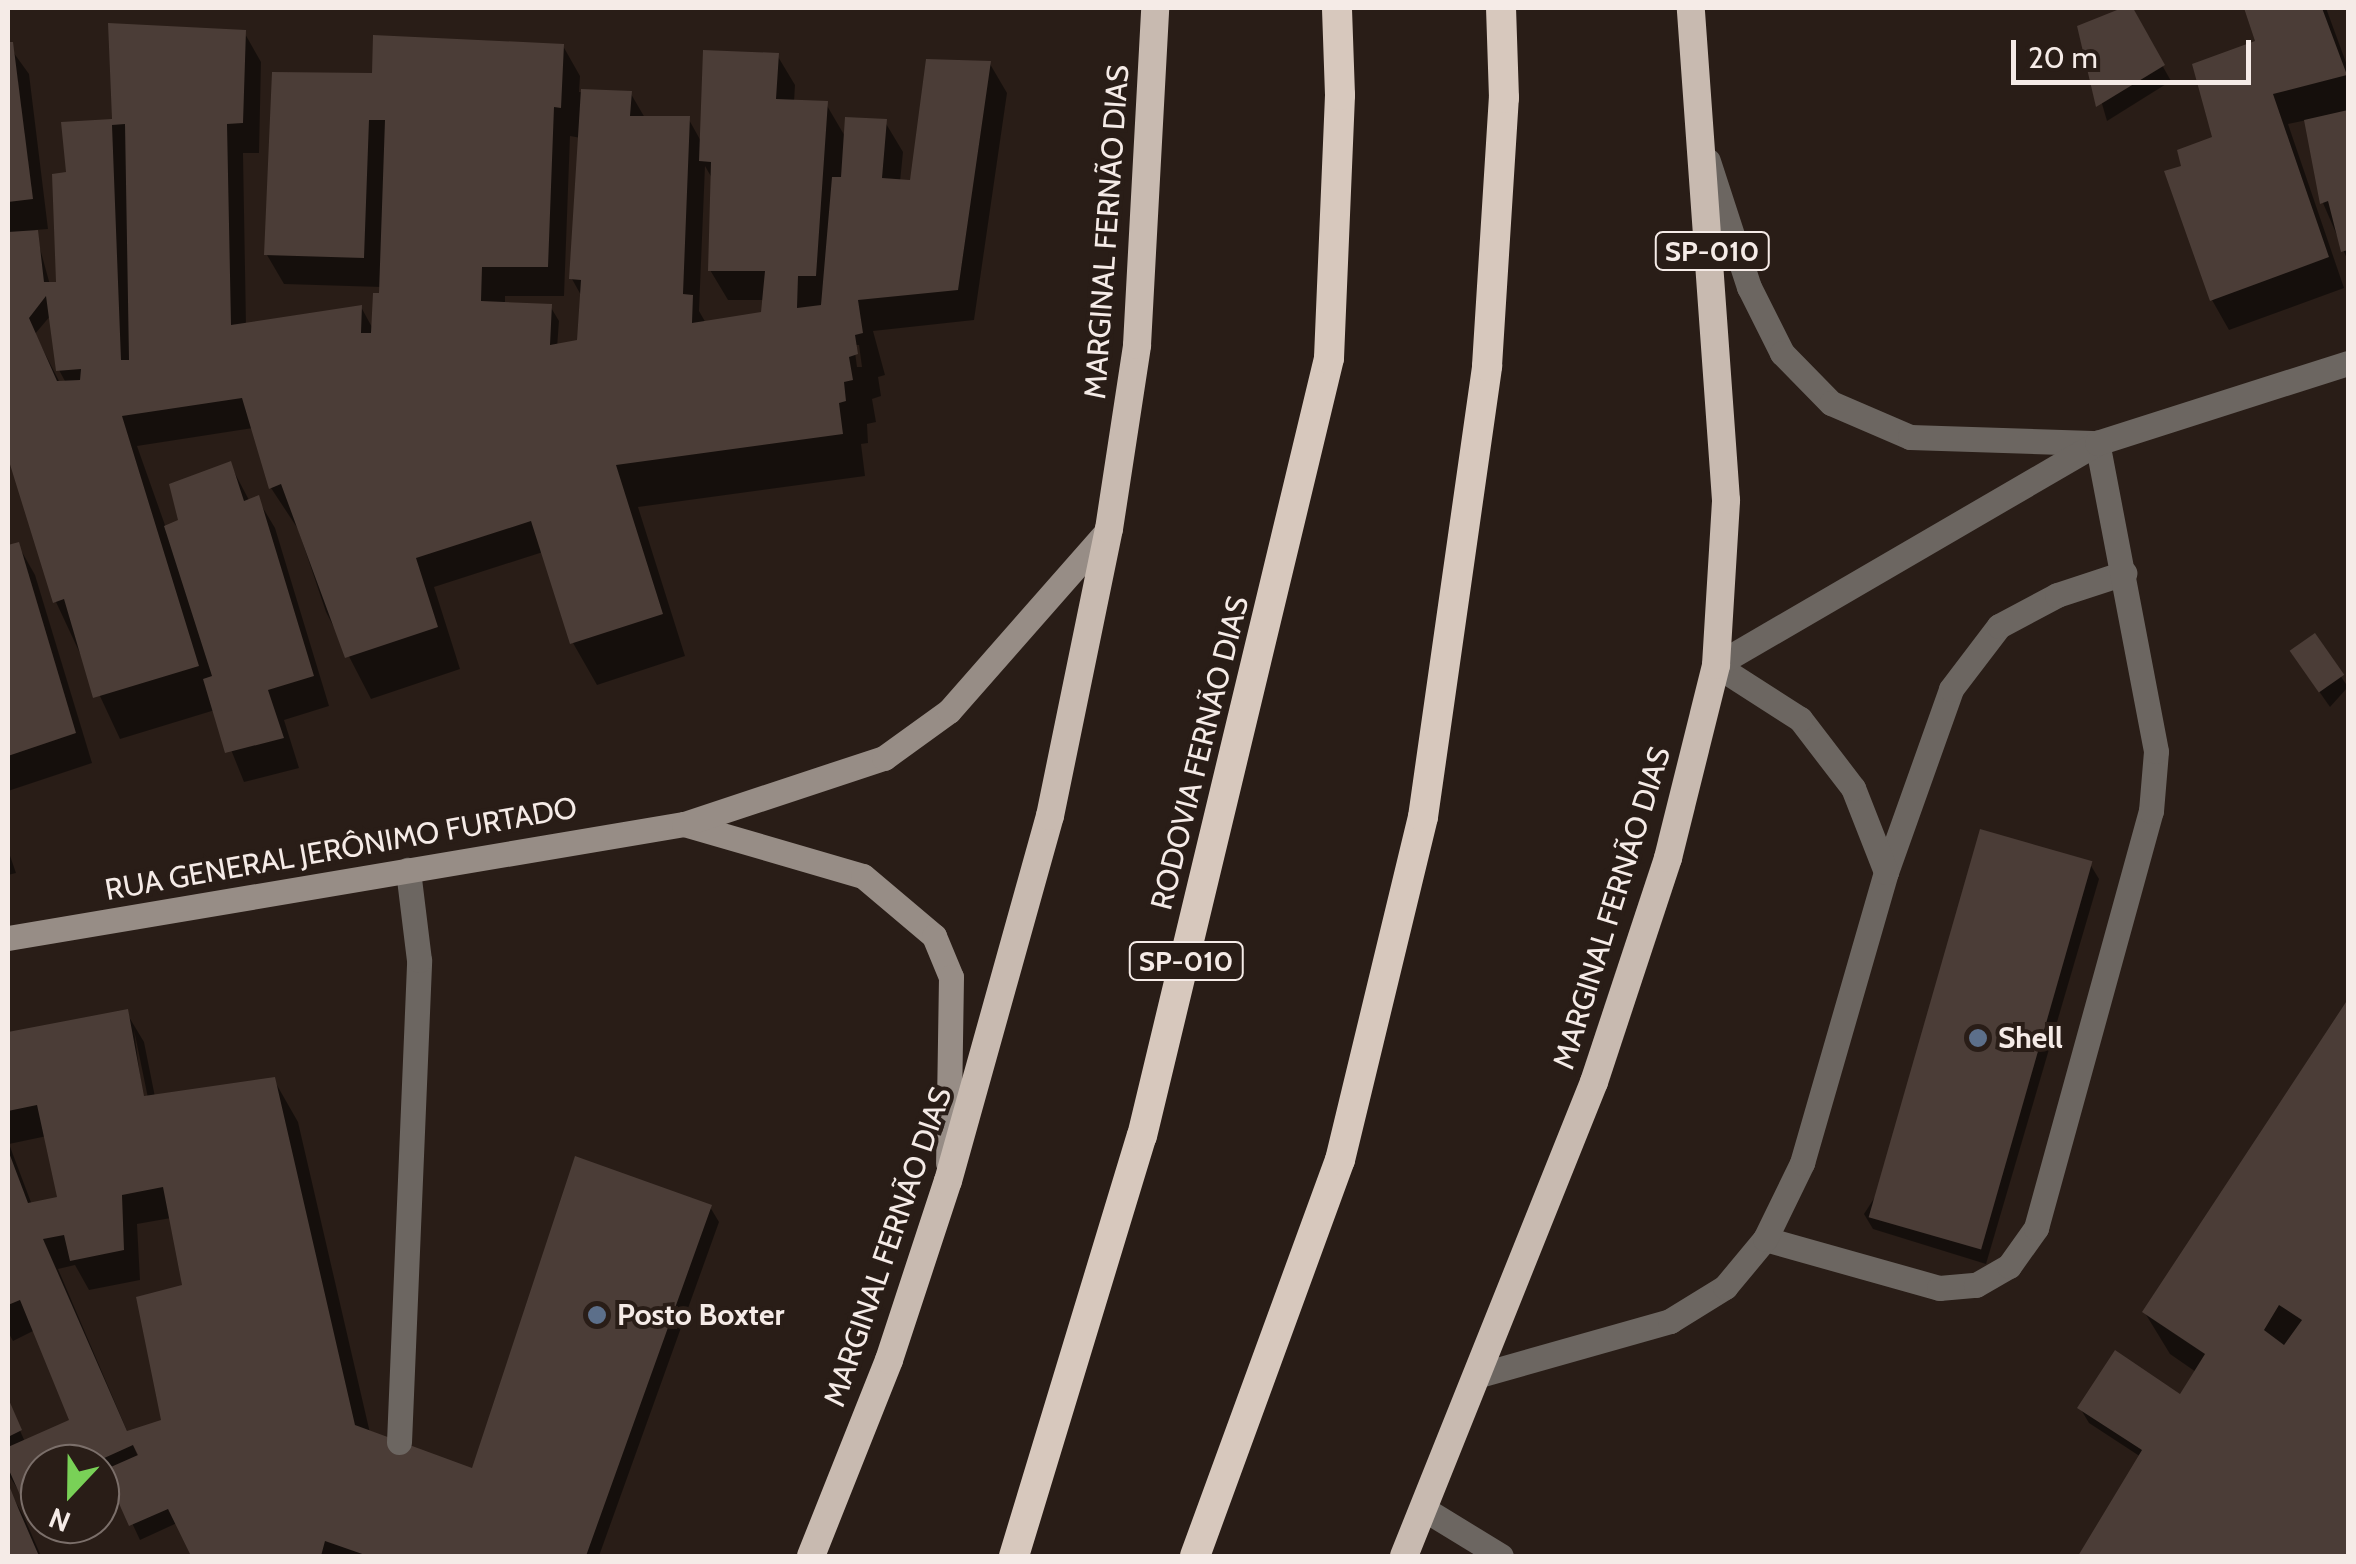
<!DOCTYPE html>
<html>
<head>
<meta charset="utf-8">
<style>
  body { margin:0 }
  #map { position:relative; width:2356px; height:1564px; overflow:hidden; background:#291d17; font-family:Cabin,sans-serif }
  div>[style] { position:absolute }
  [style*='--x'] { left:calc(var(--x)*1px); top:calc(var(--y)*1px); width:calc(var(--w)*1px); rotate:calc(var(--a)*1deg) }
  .shadow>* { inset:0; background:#0007 }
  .building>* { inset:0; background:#4b3d37; transform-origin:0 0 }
  .service>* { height:25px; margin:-12.5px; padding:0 12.5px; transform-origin:12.5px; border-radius:12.5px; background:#6c6661 }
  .minor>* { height:25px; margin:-12.5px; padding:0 12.5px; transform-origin:12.5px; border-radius:12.5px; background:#6c6661 }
  .tertiary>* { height:25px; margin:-12.5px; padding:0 12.5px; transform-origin:12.5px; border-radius:12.5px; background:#6c6661 }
  .secondary>* { height:25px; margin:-12.5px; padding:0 12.5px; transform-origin:12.5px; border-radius:12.5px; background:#978d86 }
  .trunk>* { height:28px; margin:-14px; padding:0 14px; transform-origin:14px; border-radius:14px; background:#c8bab0 }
  .motorway>* { height:30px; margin:-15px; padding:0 15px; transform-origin:15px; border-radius:15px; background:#d7c8bd }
  .dots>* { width:28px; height:28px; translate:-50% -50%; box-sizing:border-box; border:5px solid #291d17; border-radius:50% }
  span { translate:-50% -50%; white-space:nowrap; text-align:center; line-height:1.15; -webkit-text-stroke:8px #291d17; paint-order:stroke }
  .shield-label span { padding:2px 8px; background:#291d17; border:2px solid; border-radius:8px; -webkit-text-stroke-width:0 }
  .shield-label { font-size:28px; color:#f5ebe7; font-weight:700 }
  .street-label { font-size:30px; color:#f5ebe7 }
  .poi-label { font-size:30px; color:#f5ebe7; font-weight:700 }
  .left { translate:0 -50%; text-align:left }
  .frame { position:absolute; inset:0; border:10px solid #f5ebe7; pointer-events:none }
  .north { position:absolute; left:20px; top:1444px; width:100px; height:100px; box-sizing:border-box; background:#291d17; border:2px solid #7b6f6a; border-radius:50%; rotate:202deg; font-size:28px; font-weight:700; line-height:40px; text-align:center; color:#f5ebe7 }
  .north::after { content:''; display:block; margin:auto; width:35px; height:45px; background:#79d157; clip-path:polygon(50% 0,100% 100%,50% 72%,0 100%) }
  .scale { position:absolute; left:2011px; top:40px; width:240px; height:45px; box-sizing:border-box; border:5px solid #f5ebe7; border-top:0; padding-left:12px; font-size:30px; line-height:35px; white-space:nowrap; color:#f5ebe7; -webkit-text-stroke:8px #291d17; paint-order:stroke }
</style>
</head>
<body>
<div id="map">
  <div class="shadow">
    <i style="clip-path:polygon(2130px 8px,2171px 81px,2107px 121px,2080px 28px)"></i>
    <i style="clip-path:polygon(2247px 8px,2326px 8px,2348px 68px,2348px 261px,2323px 203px,2307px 120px,2288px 124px,2344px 288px,2229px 330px,2212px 300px,2184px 168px,2215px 139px,2258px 42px)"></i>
    <i style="clip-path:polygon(evenodd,244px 32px,261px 62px,259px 153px,243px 153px,246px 325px,361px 307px,373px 329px,381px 287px,284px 284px,267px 255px,374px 76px,563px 46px,580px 76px,579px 92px,631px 94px,645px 118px,688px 118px,702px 143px,777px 55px,795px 85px,794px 102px,826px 104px,846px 138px,885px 122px,903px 152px,900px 182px,912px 183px,990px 64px,1007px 93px,974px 320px,873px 331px,885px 375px,878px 377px,881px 396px,872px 399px,876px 422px,867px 424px,868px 443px,861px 444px,865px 476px,638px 507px,685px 656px,597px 685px,573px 643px,543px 552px,434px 587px,460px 669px,371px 699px,326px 612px,298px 529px,271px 488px,253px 428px,137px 446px,166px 528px,181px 522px,230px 464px,250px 502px,257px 498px,275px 528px,329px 706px,284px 720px,299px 768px,244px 782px,215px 710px,120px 739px,56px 602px,8px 451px,8px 45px,29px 74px,48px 229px,35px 230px,50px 285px,59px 284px,69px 174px,114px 121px,244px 32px,570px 136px,581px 138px,572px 279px,582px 297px,582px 344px,557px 348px,559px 321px,550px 306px,505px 306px,505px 296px,564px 296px,570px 136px,244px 32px,705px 166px,713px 180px,710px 270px,728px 300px,765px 300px,766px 316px,707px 325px,699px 311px,705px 166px,244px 32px,51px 315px,59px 370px,66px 383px,60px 383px,35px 334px,51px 315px,244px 32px,854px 345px,859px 345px,862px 367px,857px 367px,854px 345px)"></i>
    <i style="clip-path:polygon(18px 545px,35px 575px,92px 763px,8px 791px,8px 548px)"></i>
    <i style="clip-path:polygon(2314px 637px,2348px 687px,2330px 707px,2302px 667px)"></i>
    <i style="clip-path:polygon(8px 850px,16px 873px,8px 875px)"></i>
    <i style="clip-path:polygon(2090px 864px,2099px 879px,1986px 1264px,1873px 1229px,1864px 1214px)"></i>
    <i style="clip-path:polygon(2348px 1004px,2348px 1556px,2081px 1556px,2141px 1457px,2089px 1423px,2080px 1408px,2180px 1397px,2196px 1372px,2170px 1354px,2145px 1313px)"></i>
    <i style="clip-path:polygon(evenodd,126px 1012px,144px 1042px,155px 1097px,274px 1080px,298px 1122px,370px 1433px,473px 1471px,710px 1207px,719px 1222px,599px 1556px,193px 1556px,177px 1523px,140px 1540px,109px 1474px,100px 1478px,100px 1464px,40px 1464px,40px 1506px,31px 1510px,8px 1474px,8px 1403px,25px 1442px,72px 1421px,35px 1330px,13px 1341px,8px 1332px,8px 1035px,126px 1012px,134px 1030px,148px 1098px,143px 1098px,134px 1030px,126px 1012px,47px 1136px,60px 1199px,32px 1205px,9px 1144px,47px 1136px,126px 1012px,171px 1218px,184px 1287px,164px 1422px,128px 1433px,58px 1269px,75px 1265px,89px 1290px,140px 1280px,137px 1224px,171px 1218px,126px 1012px,130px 1438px,145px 1457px,139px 1459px,130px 1438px)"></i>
    <i style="clip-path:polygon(8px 1488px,24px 1517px,41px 1556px,8px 1556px)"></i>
  </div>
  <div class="building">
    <i style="clip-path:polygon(2122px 8px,2133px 8px,2165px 65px,2096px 107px,2077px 26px)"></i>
    <i style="clip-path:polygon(2244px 8px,2322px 8px,2347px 75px,2273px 94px,2329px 257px,2210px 301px,2164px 171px,2181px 166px,2177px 150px,2212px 137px,2192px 64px,2255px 41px)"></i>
    <i style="clip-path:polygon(evenodd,108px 23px,246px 30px,243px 123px,227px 124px,231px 325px,362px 305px,361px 333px,371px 333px,373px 293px,379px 293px,385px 120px,369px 120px,364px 258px,264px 255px,272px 72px,372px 73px,373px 35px,564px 44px,561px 108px,554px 107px,548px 267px,482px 267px,481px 301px,552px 304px,550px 345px,577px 340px,581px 280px,569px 279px,581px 89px,632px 91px,630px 116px,690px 116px,683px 294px,693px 295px,692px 323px,761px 312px,765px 271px,708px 271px,711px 162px,699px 161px,703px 50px,779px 53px,776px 99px,828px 101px,816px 276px,798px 276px,797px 308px,821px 305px,832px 177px,841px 177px,845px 117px,887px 119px,882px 178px,910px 180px,926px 59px,991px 61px,958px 290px,858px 300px,863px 333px,855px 335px,858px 354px,849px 357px,853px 380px,844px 382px,846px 401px,839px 403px,843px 434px,616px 465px,663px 614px,570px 644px,531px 521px,416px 558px,438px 627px,345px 658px,281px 484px,269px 489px,242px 398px,122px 416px,199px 666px,93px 698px,64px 599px,53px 603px,8px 458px,8px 232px,38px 230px,44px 282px,56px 282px,52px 174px,66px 172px,61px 122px,112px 119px,108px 23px,125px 124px,129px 360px,121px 360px,112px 125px,125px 124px,108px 23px,46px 296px,56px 371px,81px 369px,80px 380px,57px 381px,29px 318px,46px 296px)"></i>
    <i style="clip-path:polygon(8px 42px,13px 42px,33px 199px,8px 202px)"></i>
    <i style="clip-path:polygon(2348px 110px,2348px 250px,2341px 252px,2328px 201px,2320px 204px,2304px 120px)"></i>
    <i style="clip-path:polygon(231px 461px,244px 501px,259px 495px,314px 676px,268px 690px,284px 738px,225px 753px,203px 679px,212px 676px,164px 526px,178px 520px,169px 484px)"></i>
    <i style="clip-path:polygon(19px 542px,76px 733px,8px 756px,8px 545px)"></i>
    <i style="left:2315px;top:633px;width:51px;height:31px;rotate:55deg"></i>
    <i style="left:1980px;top:829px;width:117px;height:404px;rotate:16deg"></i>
    <i style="clip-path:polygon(evenodd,2348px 999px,2348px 1556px,2078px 1556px,2142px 1450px,2077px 1408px,2115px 1350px,2180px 1394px,2205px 1354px,2142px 1312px,2348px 999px,2279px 1305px,2302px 1320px,2284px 1345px,2264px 1330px,2279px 1305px)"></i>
    <i style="clip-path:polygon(evenodd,128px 1009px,144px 1096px,275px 1077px,355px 1425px,472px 1468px,575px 1156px,712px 1205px,586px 1556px,368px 1556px,325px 1541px,321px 1556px,191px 1556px,168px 1509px,129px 1526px,104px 1470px,138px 1455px,133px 1445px,91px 1464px,40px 1464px,40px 1488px,21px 1497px,8px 1468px,8px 1447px,69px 1420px,20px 1300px,8px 1305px,8px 1150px,28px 1203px,57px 1197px,37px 1105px,8px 1111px,8px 1032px,128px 1009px,163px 1187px,182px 1285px,136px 1297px,161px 1420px,127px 1431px,43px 1239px,64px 1235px,70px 1261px,124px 1250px,122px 1195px,163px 1187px)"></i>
    <i style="clip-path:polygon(8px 1398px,22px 1430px,8px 1437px)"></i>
    <i style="clip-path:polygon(8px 1483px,19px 1510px,39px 1556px,8px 1556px)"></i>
  </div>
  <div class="service">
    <i style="--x:1886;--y:872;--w:194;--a:-70.4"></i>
    <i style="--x:1951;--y:689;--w:79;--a:-52.7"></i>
    <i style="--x:1999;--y:626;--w:66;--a:-28.1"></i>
    <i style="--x:2057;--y:595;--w:71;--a:-18.2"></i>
    <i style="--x:1765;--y:1239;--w:181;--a:15.7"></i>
    <i style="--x:1939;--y:1288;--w:37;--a:-5"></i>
    <i style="--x:1976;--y:1285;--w:38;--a:-30"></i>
    <i style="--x:2009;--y:1266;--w:47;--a:-54.6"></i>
    <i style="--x:2036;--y:1228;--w:433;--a:-74.6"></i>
    <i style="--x:2151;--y:811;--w:60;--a:-85.2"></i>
    <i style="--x:2156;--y:751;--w:314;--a:-100.8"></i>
    <i style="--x:1476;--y:1376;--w:202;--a:-15.8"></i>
    <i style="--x:1670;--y:1321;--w:65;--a:-31.7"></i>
    <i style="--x:1725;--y:1287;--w:62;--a:-50.2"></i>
    <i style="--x:1765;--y:1239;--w:85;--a:-64"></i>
    <i style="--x:1802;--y:1163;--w:303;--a:-73.9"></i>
    <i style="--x:1886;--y:872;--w:90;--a:-111.4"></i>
    <i style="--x:1853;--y:788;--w:87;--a:-127.5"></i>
    <i style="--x:1800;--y:719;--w:100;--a:-147.3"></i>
    <i style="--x:399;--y:1442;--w:482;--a:-87.6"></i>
    <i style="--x:419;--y:960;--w:91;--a:-97"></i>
  </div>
  <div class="minor">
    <i style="--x:1424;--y:1509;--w:90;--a:31.4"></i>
  </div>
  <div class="tertiary">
    <i style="--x:1708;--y:161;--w:133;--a:72"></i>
    <i style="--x:1749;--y:287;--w:74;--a:63.4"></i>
    <i style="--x:1782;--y:353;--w:70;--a:45.6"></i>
    <i style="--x:1831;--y:403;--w:86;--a:23.3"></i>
    <i style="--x:1910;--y:437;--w:182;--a:1.9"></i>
    <i style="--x:1716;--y:665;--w:441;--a:-30.2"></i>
    <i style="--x:2097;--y:443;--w:263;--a:-17.7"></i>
  </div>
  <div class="secondary">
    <i style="--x:684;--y:824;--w:186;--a:16.2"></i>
    <i style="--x:863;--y:876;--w:93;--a:40.2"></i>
    <i style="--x:934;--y:936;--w:44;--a:67.5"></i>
    <i style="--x:951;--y:977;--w:186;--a:90.9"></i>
    <i style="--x:8;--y:938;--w:686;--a:-9.57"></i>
    <i style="--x:684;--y:824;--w:211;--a:-18.3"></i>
    <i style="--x:884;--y:758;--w:80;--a:-35.9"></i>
    <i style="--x:949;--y:711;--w:242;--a:-48.7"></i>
  </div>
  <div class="trunk">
    <i style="--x:811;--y:1556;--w:211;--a:-68.3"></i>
    <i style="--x:889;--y:1360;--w:188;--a:-71.8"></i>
    <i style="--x:948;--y:1181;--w:379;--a:-74.4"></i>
    <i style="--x:1050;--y:816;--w:293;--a:-78.4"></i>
    <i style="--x:1109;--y:529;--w:186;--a:-81.3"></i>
    <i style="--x:1137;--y:345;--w:337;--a:-86.9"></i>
    <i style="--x:1404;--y:1556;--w:511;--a:-68.16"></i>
    <i style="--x:1594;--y:1082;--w:236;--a:-71.7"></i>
    <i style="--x:1668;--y:858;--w:199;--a:-76"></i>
    <i style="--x:1716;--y:665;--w:165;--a:-86.5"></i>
    <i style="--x:1726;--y:500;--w:493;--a:-94.1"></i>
  </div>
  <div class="motorway">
    <i style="--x:1014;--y:1556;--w:439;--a:-73.1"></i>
    <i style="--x:1142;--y:1136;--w:800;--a:-76.48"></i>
    <i style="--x:1329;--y:358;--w:263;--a:-87.6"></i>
    <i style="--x:1340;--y:95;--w:87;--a:-92"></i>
    <i style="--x:1195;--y:1556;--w:422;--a:-69.9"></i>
    <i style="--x:1340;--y:1160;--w:353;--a:-76.4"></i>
    <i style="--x:1423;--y:817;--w:456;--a:-81.9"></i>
    <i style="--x:1487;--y:366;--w:269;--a:-86.4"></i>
    <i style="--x:1504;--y:98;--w:90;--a:-91.9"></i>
  </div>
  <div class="dots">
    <i style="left:1978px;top:1038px;background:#5c6f8a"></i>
    <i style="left:597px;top:1315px;background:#5c6f8a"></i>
  </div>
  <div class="shield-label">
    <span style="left:1712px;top:251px">SP-010</span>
    <span style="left:1186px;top:961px">SP-010</span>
  </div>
  <div class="street-label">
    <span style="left:1107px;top:232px;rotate:-86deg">MARGINAL FERNÃO DIAS</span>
    <span style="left:1200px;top:753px;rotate:-76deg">RODOVIA FERNÃO DIAS</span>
    <span style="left:341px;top:849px;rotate:-10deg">RUA GENERAL JERÔNIMO FURTADO</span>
    <span style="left:1612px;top:908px;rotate:-73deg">MARGINAL FERNÃO DIAS</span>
    <span style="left:888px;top:1247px;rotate:-71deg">MARGINAL FERNÃO DIAS</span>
  </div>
  <div class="poi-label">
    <span class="left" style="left:1998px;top:1038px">Shell</span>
    <span class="left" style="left:617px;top:1315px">Posto Boxter</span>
  </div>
  <div class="frame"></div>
  <div class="north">N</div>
  <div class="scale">20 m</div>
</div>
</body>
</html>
